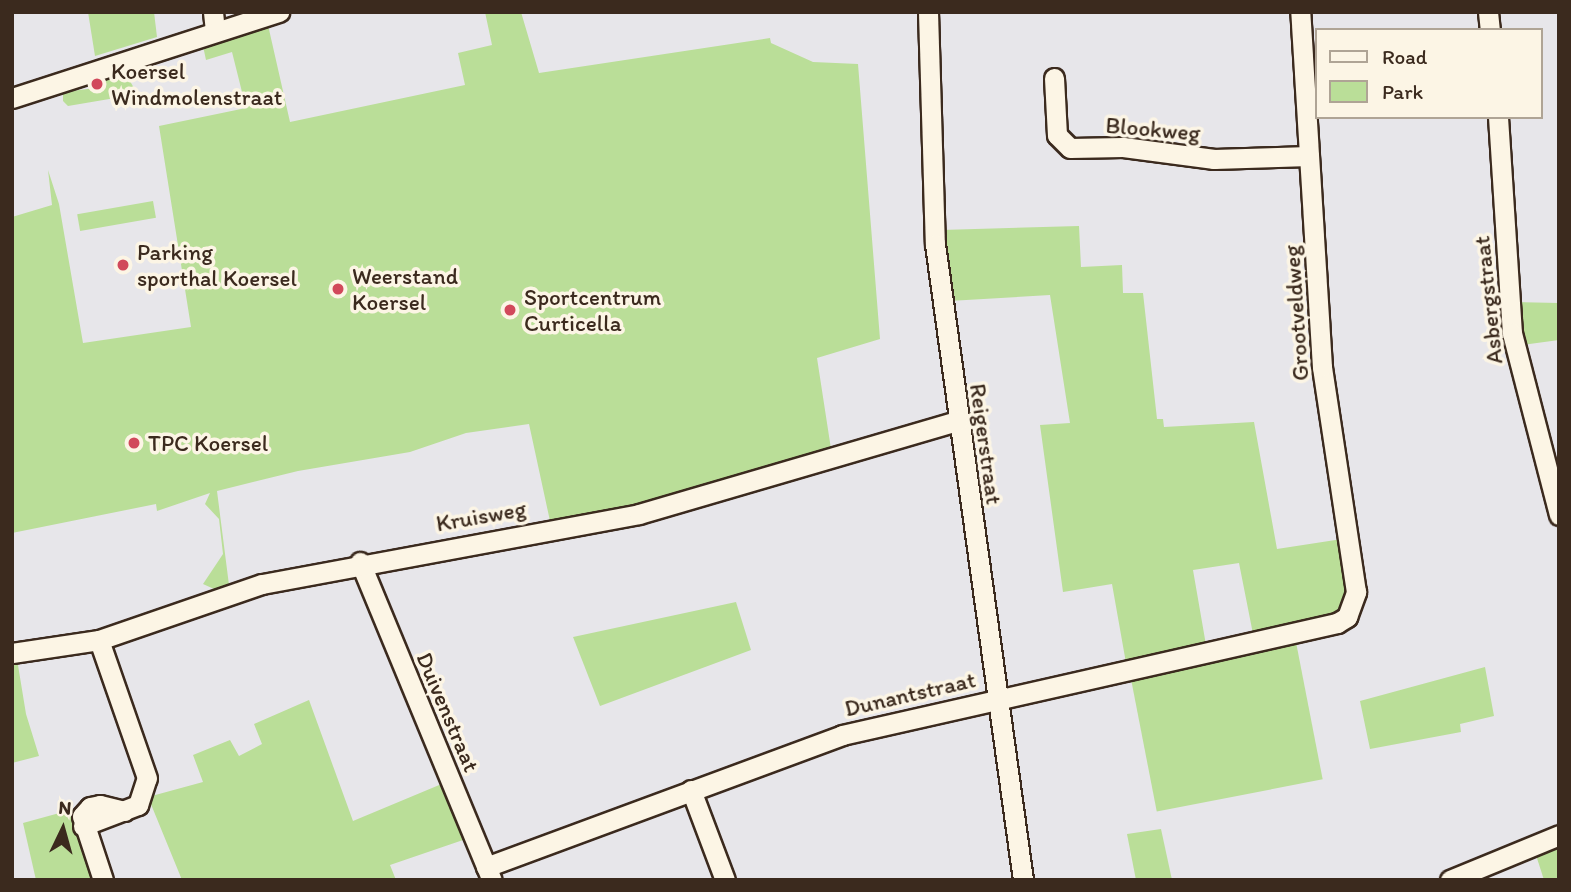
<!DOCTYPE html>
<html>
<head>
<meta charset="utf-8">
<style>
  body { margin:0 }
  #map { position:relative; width:1571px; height:892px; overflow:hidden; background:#e7e6ea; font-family:Itim,sans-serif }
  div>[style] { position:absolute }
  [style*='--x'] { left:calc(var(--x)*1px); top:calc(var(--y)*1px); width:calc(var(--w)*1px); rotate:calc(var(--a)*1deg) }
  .green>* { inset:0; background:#bade98; transform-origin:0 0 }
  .roads { filter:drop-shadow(2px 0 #3b2a1e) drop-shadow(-2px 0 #3b2a1e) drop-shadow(0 2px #3b2a1e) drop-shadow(0 -2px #3b2a1e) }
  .minor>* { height:19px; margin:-9.5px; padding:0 9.5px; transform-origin:9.5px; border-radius:9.5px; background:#fcf5e5 }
  .dots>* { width:19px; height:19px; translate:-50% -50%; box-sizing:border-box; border:4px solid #fcf5e5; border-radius:50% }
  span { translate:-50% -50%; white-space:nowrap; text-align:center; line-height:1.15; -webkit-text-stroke:7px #fcf5e5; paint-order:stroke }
  .poi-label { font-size:23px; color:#3b2a1e }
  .left { translate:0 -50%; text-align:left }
  .street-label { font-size:23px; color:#3b2a1e }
  .frame { position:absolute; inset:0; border:14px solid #3b2a1e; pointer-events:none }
  .legend { position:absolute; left:1315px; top:28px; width:228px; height:91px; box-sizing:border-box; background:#fcf5e5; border:2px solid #afa495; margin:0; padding:9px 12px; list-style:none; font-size:21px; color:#3b2a1e }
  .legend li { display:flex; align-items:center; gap:14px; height:35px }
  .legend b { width:35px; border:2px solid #afa495 }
  .north { position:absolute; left:28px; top:794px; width:70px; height:70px; -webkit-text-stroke:5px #fcf5e5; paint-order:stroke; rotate:5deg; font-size:19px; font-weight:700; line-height:28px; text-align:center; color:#3b2a1e }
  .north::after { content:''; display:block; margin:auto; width:24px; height:32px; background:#3b2a1e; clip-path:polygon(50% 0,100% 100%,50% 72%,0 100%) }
</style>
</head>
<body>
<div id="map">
  <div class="green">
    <i style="clip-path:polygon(88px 12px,154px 12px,157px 37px,95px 56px)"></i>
    <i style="clip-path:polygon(485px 12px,521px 12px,539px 73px,770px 38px,771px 43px,813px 62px,858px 64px,880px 339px,817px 358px,831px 449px,629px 507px,550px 521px,529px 424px,466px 433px,410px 452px,298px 471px,217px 491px,229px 585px,214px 589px,203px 584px,223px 554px,219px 519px,205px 504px,210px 493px,157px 511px,156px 504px,12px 533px,12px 217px,52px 205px,48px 170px,59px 204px,83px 343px,191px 327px,159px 126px,246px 108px,232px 52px,206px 60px,203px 46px,268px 25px,290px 122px,465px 85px,458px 53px,492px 45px)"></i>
    <i style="clip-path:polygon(124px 71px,134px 88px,127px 96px,68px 106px,63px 101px,63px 92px,104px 87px,103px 81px)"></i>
    <i style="left:153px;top:201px;width:17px;height:77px;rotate:80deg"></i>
    <i style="clip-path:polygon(1079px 226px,1081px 267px,1122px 265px,1123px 293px,1143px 293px,1157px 419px,1163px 419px,1164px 427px,1254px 422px,1277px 549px,1342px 539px,1348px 587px,1344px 604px,1329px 617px,1253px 634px,1239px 563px,1193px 570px,1206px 645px,1126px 663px,1112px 584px,1063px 592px,1040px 425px,1070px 423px,1050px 295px,949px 301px,941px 230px)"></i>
    <i style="clip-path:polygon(1516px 302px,1559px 303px,1559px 340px,1523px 345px)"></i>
    <i style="clip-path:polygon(736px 602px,751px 650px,600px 706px,573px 637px)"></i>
    <i style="left:1295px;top:637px;width:145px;height:169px;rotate:79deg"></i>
    <i style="clip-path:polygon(17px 659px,26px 714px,39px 756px,12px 763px,12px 660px)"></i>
    <i style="clip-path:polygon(1485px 667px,1494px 716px,1460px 724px,1461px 732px,1370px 749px,1360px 701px)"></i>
    <i style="clip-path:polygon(309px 700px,353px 821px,444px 783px,466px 839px,390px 865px,396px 880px,182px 880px,148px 797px,203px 782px,193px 755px,230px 740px,239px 756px,262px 744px,254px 724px)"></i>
    <i style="clip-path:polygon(74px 809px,99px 880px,36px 880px,23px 823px)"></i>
    <i style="clip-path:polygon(1161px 829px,1172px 880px,1136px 880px,1127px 834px)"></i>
    <i style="clip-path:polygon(1559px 842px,1559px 880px,1544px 880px,1535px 852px)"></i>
  </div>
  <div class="roads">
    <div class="minor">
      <i style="--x:213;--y:12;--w:19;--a:84"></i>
      <i style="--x:928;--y:12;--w:232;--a:88.3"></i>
      <i style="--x:935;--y:244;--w:642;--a:82.12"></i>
      <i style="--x:1488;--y:12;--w:18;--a:84"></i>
      <i style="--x:1054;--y:78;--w:57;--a:87"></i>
      <i style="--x:1057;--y:135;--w:18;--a:45"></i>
      <i style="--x:1070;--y:148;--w:53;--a:-1.1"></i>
      <i style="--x:1123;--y:147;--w:92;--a:7.5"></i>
      <i style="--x:1214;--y:159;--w:95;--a:-1.8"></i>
      <i style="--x:12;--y:98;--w:281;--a:-17.9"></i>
      <i style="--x:1498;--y:117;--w:216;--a:86.3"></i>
      <i style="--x:1512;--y:333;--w:188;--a:75.5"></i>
      <i style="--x:360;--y:562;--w:344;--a:67.5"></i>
      <i style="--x:12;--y:653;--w:88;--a:-8.5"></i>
      <i style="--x:99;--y:640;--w:172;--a:-19"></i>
      <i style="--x:262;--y:584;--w:383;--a:-10.5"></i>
      <i style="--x:639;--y:514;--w:332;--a:-16.3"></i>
      <i style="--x:691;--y:790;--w:96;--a:69.3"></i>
      <i style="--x:83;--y:826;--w:59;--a:-20.9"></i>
      <i style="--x:138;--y:805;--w:28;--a:-72"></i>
      <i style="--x:147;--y:778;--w:146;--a:-109.2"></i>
      <i style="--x:486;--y:867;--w:380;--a:-20.3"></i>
      <i style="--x:842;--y:735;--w:508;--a:-12.75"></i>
      <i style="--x:1337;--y:623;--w:12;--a:-31"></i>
      <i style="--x:1347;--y:617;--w:27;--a:-70"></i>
      <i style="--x:1356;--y:592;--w:228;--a:-98.6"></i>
      <i style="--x:1322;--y:367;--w:356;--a:-93.5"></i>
      <i style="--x:103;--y:880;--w:67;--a:-108.2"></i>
      <i style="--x:82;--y:816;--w:12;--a:-48"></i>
      <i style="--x:90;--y:807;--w:10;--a:-11"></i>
      <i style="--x:100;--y:805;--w:25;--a:14"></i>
      <i style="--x:1450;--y:880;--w:118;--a:-22.4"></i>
    </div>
  </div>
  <div class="dots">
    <i style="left:97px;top:84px;background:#d1495b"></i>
    <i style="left:123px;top:265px;background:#d1495b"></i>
    <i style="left:338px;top:289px;background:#d1495b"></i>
    <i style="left:510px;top:310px;background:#d1495b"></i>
    <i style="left:134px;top:443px;background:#d1495b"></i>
  </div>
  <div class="poi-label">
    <span class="left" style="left:111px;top:84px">Koersel<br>Windmolenstraat</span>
    <span class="left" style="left:137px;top:265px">Parking<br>sporthal Koersel</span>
    <span class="left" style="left:352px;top:289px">Weerstand<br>Koersel</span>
    <span class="left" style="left:524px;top:310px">Sportcentrum<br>Curticella</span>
    <span class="left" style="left:148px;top:443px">TPC Koersel</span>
  </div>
  <div class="street-label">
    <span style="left:1153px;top:129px;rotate:5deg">Blookweg</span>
    <span style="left:1488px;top:300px;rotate:-96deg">Asbergstraat</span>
    <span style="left:1296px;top:313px;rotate:-94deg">Grootveldweg</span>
    <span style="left:986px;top:444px;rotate:82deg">Reigerstraat</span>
    <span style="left:481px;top:516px;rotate:-10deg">Kruisweg</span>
    <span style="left:910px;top:694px;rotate:-13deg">Dunantstraat</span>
    <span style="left:448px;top:712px;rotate:67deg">Duivenstraat</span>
  </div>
  <div class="frame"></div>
  <ul class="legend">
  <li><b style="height:9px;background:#fcf5e5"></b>Road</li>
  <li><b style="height:19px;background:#bade98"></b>Park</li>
  </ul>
  <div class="north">N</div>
</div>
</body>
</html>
